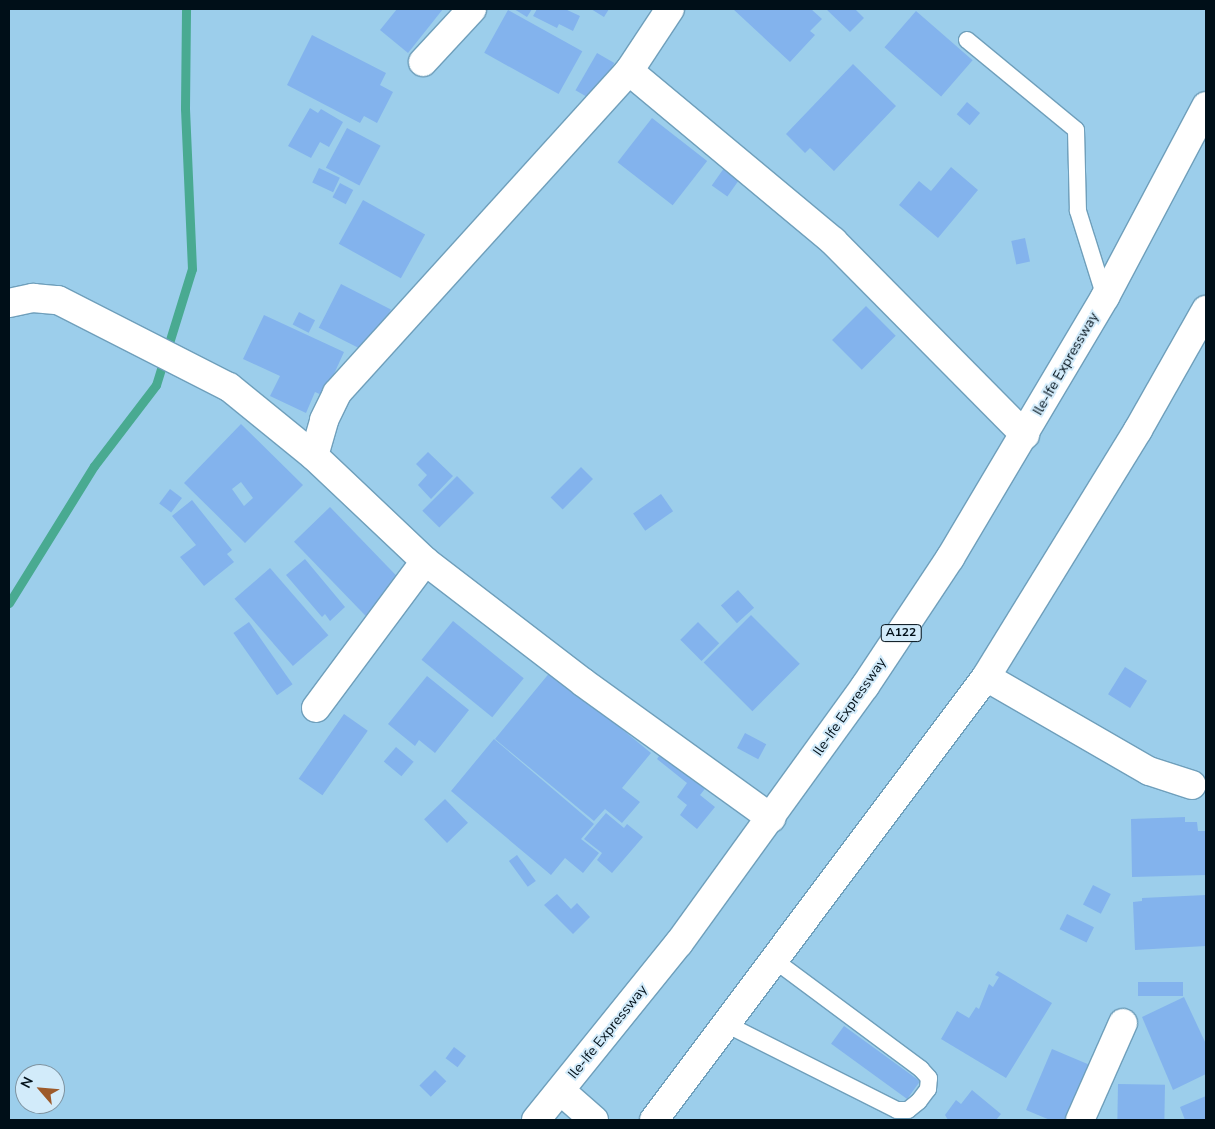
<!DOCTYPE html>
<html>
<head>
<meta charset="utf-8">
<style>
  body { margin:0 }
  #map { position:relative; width:1215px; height:1129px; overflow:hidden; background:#9cceeb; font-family:"Nunito Sans",sans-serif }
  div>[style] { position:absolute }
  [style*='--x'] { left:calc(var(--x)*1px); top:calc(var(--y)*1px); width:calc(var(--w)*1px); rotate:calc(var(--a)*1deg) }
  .stream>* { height:9px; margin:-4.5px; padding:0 4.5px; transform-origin:4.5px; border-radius:4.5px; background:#49aa91 }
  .building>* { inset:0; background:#83b3ed; transform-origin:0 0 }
  .roads { filter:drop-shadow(1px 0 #6f9fbb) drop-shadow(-1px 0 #6f9fbb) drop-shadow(0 1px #6f9fbb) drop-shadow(0 -1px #6f9fbb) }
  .service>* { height:16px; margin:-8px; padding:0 8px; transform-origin:8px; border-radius:8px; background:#fff }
  .minor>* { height:28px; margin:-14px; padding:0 14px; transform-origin:14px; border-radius:14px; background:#fff }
  .trunk>* { height:28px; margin:-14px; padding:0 14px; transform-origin:14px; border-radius:14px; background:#fff }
  span { translate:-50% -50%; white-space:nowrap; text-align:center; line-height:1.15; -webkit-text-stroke:4px #d2ebfa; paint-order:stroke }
  .shield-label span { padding:1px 4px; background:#d2ebfa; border:1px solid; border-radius:4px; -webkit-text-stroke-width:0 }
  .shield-label { font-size:12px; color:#000f18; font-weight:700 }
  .street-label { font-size:14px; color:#000f18 }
  .frame { position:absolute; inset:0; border:10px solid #000f18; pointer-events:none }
  .north { position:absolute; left:15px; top:1064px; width:50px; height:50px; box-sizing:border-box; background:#d2ebfa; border:1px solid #7e93a0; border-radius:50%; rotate:297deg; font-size:14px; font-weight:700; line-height:20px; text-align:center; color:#000f18 }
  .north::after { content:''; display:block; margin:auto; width:18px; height:22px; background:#9d5a2a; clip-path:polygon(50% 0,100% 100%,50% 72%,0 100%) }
</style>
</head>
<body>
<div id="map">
  <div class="stream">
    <i style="--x:9;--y:603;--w:161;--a:-58.2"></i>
    <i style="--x:94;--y:466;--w:102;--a:-52.6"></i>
    <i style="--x:156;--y:385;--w:121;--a:-72.8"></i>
    <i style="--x:192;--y:269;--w:161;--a:-92.5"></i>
    <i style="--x:185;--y:108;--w:99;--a:-89.4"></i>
  </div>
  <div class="building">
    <i style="clip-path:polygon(397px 9px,443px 9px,408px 53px,380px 30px)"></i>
    <i style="clip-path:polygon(514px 9px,532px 9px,527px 17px)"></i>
    <i style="clip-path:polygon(537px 9px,565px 9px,580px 16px,573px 31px,559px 24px,557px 28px,533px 16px)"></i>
    <i style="clip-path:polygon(591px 9px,609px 9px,604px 17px)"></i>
    <i style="clip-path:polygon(733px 9px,811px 9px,822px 19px,810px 31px,815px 35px,790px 62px)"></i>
    <i style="clip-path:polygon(826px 9px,855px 9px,864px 18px,850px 32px)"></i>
    <i style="left:508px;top:10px;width:85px;height:49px;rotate:29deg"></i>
    <i style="left:916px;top:11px;width:75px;height:48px;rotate:41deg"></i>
    <i style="clip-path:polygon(312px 35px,386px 73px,380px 85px,393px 92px,377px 123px,364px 116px,360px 123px,287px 85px)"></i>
    <i style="left:597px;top:53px;width:20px;height:43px;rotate:30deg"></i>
    <i style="clip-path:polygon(853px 64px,896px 106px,834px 171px,810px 148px,805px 153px,786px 134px)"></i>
    <i style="left:967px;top:102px;width:17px;height:16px;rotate:40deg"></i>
    <i style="clip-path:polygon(310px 108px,318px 113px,321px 109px,343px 122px,329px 147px,320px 142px,311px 158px,288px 146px)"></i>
    <i style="left:652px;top:118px;width:70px;height:56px;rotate:38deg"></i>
    <i style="left:347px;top:128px;width:38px;height:45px;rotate:28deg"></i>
    <i style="left:729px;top:161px;width:19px;height:30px;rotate:35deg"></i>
    <i style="clip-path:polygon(951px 167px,978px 190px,938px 238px,899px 205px,919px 181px,931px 191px)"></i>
    <i style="left:319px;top:168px;width:23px;height:16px;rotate:25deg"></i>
    <i style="left:340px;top:183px;width:15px;height:16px;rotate:28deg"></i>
    <i style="left:363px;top:200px;width:71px;height:50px;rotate:29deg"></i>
    <i style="left:1025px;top:238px;width:24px;height:14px;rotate:78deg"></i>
    <i style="left:341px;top:284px;width:56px;height:49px;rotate:27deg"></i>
    <i style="left:866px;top:306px;width:42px;height:48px;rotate:45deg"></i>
    <i style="left:299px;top:312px;width:18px;height:14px;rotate:27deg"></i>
    <i style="clip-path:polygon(264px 315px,344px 352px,324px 396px,315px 392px,306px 413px,270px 396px,280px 376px,243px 359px)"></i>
    <i style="clip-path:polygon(evenodd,241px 424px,303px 485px,245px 543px,184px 483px,241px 424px,241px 482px,253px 498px,244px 506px,232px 489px,241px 482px)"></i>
    <i style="clip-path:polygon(428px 452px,453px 476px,431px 499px,418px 485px,427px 475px,416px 464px)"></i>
    <i style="left:581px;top:467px;width:17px;height:43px;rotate:45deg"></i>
    <i style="left:457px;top:476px;width:24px;height:49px;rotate:45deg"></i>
    <i style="left:170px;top:489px;width:15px;height:18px;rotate:37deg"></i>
    <i style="left:661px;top:494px;width:21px;height:34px;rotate:55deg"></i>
    <i style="clip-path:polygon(192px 500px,232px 550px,227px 554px,234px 562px,204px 586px,180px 557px,196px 545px,172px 516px)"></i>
    <i style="left:330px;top:507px;width:104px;height:50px;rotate:46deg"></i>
    <i style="clip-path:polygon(305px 559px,345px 607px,330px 621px,325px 614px,322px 617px,286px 575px)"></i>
    <i style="left:270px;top:568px;width:89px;height:47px;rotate:49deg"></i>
    <i style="left:738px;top:590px;width:24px;height:23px;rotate:48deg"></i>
    <i style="left:751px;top:615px;width:69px;height:67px;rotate:45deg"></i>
    <i style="left:453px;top:621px;width:91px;height:50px;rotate:39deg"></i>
    <i style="left:249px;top:622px;width:76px;height:19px;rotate:55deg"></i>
    <i style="left:698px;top:622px;width:30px;height:25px;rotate:45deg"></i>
    <i style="left:1125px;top:667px;width:26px;height:32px;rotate:32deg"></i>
    <i style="clip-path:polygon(551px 671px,651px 753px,622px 788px,640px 802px,622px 823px,605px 809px,594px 821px,495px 739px)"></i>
    <i style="clip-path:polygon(427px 676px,469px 710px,435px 753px,419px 740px,415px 746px,388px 724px)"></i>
    <i style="left:344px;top:714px;width:29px;height:79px;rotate:35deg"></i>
    <i style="left:745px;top:733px;width:24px;height:17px;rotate:28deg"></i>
    <i style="clip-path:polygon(494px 739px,594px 824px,581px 839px,599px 853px,583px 873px,565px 858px,551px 875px,451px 791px)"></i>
    <i style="left:396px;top:747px;width:23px;height:19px;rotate:40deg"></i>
    <i style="clip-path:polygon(664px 749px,708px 785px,700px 795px,715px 807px,697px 829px,680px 815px,687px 805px,677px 797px,687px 783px,657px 759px)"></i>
    <i style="left:445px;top:799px;width:33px;height:29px;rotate:46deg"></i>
    <i style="clip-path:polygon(606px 813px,624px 828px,627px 824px,643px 837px,612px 873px,597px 860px,602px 853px,584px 839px)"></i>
    <i style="clip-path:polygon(1185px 817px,1185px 822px,1197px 822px,1198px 831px,1205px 831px,1206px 875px,1132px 877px,1131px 819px)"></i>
    <i style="left:517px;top:855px;width:32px;height:10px;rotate:54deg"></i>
    <i style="left:1093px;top:885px;width:20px;height:22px;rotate:27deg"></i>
    <i style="clip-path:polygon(557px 894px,571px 909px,577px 903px,590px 917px,573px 934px,544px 905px)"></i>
    <i style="clip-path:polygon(1206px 895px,1206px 946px,1135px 950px,1133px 902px,1142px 901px,1142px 898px)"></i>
    <i style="left:1067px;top:914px;width:30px;height:17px;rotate:26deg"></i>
    <i style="clip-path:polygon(998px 971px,1052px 1003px,1006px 1078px,941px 1039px,957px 1011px,969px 1018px,976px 1007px,979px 1009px,989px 984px,993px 987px,999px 977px,995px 975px)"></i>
    <i style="left:1183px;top:982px;width:14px;height:45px;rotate:90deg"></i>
    <i style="clip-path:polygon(1184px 997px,1206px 1044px,1206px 1074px,1173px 1090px,1142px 1017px)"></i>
    <i style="left:844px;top:1026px;width:94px;height:22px;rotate:36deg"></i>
    <i style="left:454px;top:1047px;width:15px;height:14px;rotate:37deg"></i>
    <i style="clip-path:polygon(1052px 1049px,1097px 1068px,1074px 1120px,1050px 1120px,1026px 1110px)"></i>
    <i style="left:435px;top:1070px;width:16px;height:22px;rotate:45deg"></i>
    <i style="left:1118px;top:1084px;width:47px;height:36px;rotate:1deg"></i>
    <i style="clip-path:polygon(972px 1090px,1001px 1114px,996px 1120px,948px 1120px,945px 1115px,956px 1100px,961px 1104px)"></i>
    <i style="clip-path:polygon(1206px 1096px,1206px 1120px,1185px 1120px,1180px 1107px)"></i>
  </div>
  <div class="roads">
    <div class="service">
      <i style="--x:967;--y:40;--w:141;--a:39.5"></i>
      <i style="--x:1076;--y:130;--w:81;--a:88.6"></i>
      <i style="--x:1078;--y:211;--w:90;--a:72.6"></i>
      <i style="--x:726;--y:1024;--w:191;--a:26.7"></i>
      <i style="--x:897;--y:1110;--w:11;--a:0"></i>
      <i style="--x:908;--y:1110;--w:14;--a:-39"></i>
      <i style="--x:919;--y:1101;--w:15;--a:-53"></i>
      <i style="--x:928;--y:1089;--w:11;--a:-85"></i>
      <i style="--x:929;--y:1078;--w:12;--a:-132"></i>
      <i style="--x:921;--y:1069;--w:183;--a:-143.4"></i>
    </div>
    <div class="minor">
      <i style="--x:423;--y:62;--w:72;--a:-47.2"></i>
      <i style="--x:629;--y:71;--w:266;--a:39.8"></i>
      <i style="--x:833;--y:241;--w:273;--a:45.3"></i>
      <i style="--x:9;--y:303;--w:25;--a:-12"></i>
      <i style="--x:33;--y:298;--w:25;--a:5"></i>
      <i style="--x:58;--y:300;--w:192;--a:27"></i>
      <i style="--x:229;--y:387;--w:109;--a:39.1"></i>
      <i style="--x:314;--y:456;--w:153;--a:43.4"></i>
      <i style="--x:425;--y:561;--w:200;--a:37.5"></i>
      <i style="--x:584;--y:683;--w:231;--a:35.8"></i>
      <i style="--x:314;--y:456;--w:37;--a:-74"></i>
      <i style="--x:324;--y:420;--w:30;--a:-64"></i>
      <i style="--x:337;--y:393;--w:435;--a:-47.8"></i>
      <i style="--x:629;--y:71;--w:74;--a:-56.5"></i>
      <i style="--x:986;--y:677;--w:188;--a:30"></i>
      <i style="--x:1149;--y:771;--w:45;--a:18"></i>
      <i style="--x:316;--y:708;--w:183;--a:-53.4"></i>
      <i style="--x:561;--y:1091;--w:44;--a:41.3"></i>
      <i style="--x:1080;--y:1120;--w:106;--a:-66.1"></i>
    </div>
    <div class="trunk">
      <i style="--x:536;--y:1120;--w:228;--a:-51.1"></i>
      <i style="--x:679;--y:943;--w:317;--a:-54.1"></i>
      <i style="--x:865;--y:686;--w:154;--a:-56.4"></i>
      <i style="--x:950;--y:558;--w:304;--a:-59.3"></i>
      <i style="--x:1105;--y:297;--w:216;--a:-62.1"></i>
      <i style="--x:654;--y:1120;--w:554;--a:-53.15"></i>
      <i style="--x:986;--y:677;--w:290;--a:-58.4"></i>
      <i style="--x:1138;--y:430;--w:138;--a:-60.5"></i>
    </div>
  </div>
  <div class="shield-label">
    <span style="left:901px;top:633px">A122</span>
  </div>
  <div class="street-label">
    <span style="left:1066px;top:364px;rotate:-60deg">Ile-Ife Expressway</span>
    <span style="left:850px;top:707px;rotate:-55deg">Ile-Ife Expressway</span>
    <span style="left:608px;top:1032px;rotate:-51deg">Ile-Ife Expressway</span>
  </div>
  <div class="frame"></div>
  <div class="north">N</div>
</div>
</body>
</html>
